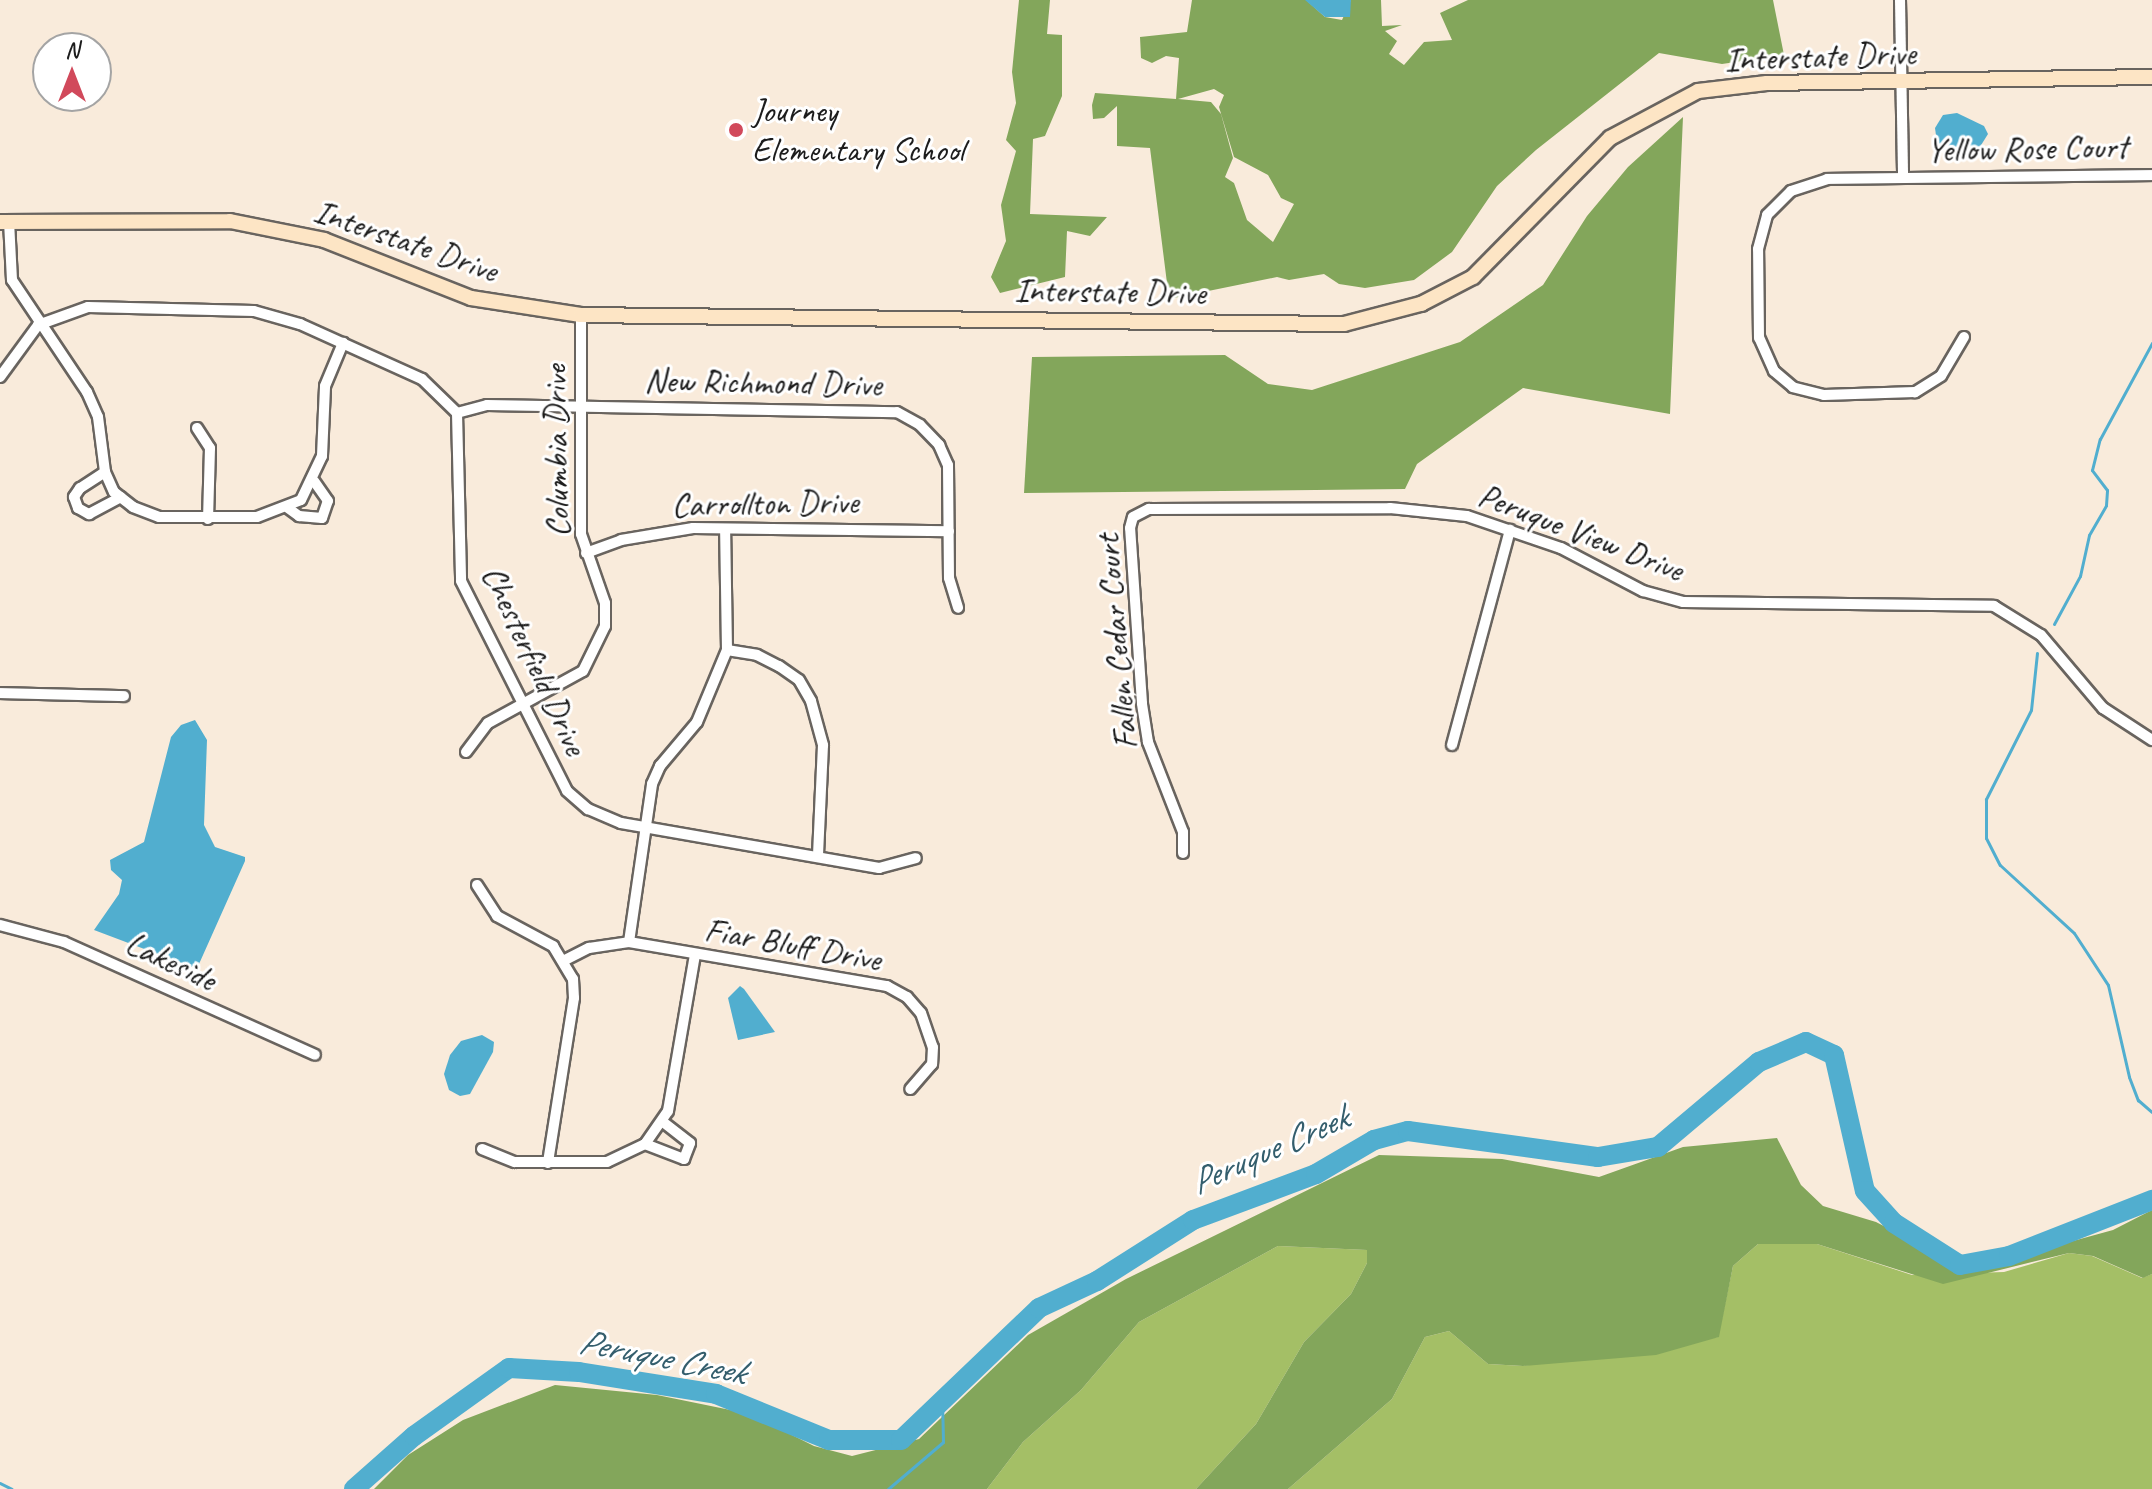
<!DOCTYPE html>
<html>
<head>
<meta charset="utf-8">
<style>
  body { margin:0 }
  #map { position:relative; width:2152px; height:1489px; overflow:hidden; background:#f9ebdb; font-family:Caveat,sans-serif }
  div>[style] { position:absolute }
  [style*='--x'] { left:calc(var(--x)*1px); top:calc(var(--y)*1px); width:calc(var(--w)*1px); rotate:calc(var(--a)*1deg) }
  .green>* { inset:0; background:#a4bf66 }
  .forest>* { inset:0; background:#83a65b }
  .water>* { inset:0; background:#51aecf }
  .stream>* { height:3px; margin:-1.5px; padding:0 1.5px; transform-origin:1.5px; border-radius:1.5px; background:#51aecf }
  .river>* { height:20px; margin:-10px; padding:0 10px; transform-origin:10px; border-radius:10px; background:#51aecf }
  .roads { filter:drop-shadow(2px 0 #69645f) drop-shadow(-2px 0 #69645f) drop-shadow(0 2px #69645f) drop-shadow(0 -2px #69645f) }
  .minor>* { height:10px; margin:-5px; padding:0 5px; transform-origin:5px; border-radius:5px; background:#fff }
  .secondary>* { height:14px; margin:-7px; padding:0 7px; transform-origin:7px; border-radius:7px; background:#fde5c5 }
  .dots>* { width:22px; height:22px; translate:-50% -50%; box-sizing:border-box; border:4px solid #fff; border-radius:50% }
  span { translate:-50% -50%; white-space:nowrap; text-align:center; line-height:1.15; -webkit-text-stroke:6px #fff; paint-order:stroke }
  .street-label { font-size:34px; color:#1c1c1c }
  .poi-label { font-size:34px; color:#1c1c1c }
  .left { translate:0 -50%; text-align:left }
  .water-label { font-size:36px; color:#345e6d; font-style:italic }
  .north { position:absolute; left:32px; top:32px; width:80px; height:80px; box-sizing:border-box; background:#fff; border:2px solid #a4a4a4; border-radius:50%; rotate:0deg; font-size:22px; font-weight:700; line-height:32px; text-align:center; color:#1c1c1c }
  .north::after { content:''; display:block; margin:auto; width:28px; height:36px; background:#d1495b; clip-path:polygon(50% 0,100% 100%,50% 72%,0 100%) }
</style>
</head>
<body>
<div id="map">
  <div class="green">
    <i style="clip-path:polygon(1758px 1244px,1817px 1244px,1912px 1275px,2004px 1272px,2069px 1253px,2092px 1256px,2142px 1278px,2152px 1274px,2152px 1489px,1288px 1489px,1392px 1399px,1425px 1337px,1449px 1331px,1488px 1364px,1523px 1366px,1718px 1337px,1733px 1266px)"></i>
    <i style="clip-path:polygon(1278px 1246px,1368px 1250px,1367px 1263px,1351px 1294px,1304px 1342px,1256px 1424px,1196px 1489px,987px 1489px,1023px 1442px,1081px 1390px,1139px 1322px)"></i>
  </div>
  <div class="forest">
    <i style="clip-path:polygon(1019px 0,1050px 0,1047px 34px,1062px 35px,1062px 96px,1045px 136px,1033px 139px,1030px 214px,1107px 217px,1090px 236px,1067px 231px,1065px 277px,1000px 293px,991px 277px,1006px 241px,1001px 205px,1016px 151px,1006px 140px,1016px 103px,1012px 72px)"></i>
    <i style="clip-path:polygon(evenodd,1192px 0,1306px 0,1325px 17px,1342px 20px,1351px 0,1381px 0,1382px 26px,1402px 25px,1385px 31px,1397px 41px,1389px 54px,1404px 65px,1424px 42px,1452px 40px,1440px 13px,1468px 0,1773px 0,1784px 55px,1722px 64px,1659px 53px,1536px 150px,1497px 186px,1452px 252px,1414px 280px,1365px 288px,1339px 284px,1324px 274px,1289px 280px,1277px 277px,1169px 299px,1150px 148px,1117px 146px,1117px 106px,1104px 118px,1093px 119px,1092px 105px,1095px 93px,1176px 99px,1179px 58px,1166px 56px,1152px 63px,1141px 58px,1140px 37px,1187px 32px,1192px 0,1214px 89px,1224px 95px,1219px 107px,1234px 157px,1268px 175px,1281px 198px,1294px 204px,1273px 242px,1247px 220px,1234px 183px,1225px 177px,1233px 158px,1221px 114px,1211px 102px,1178px 99px,1214px 89px)"></i>
    <i style="clip-path:polygon(1683px 117px,1670px 414px,1523px 388px,1417px 464px,1405px 489px,1024px 493px,1032px 357px,1225px 355px,1268px 384px,1312px 390px,1460px 342px,1543px 285px,1587px 216px,1628px 167px)"></i>
    <i style="clip-path:polygon(1777px 1138px,1801px 1185px,1823px 1206px,1876px 1222px,1936px 1253px,1956px 1273px,2113px 1230px,2152px 1210px,2152px 1274px,2143px 1278px,2093px 1256px,2069px 1253px,1943px 1284px,1817px 1244px,1758px 1244px,1733px 1266px,1719px 1337px,1656px 1355px,1523px 1366px,1488px 1364px,1449px 1331px,1425px 1337px,1392px 1399px,1288px 1489px,1196px 1489px,1256px 1424px,1304px 1342px,1351px 1294px,1367px 1263px,1367px 1250px,1278px 1246px,1139px 1322px,1081px 1390px,1023px 1442px,987px 1489px,374px 1489px,408px 1455px,463px 1420px,555px 1385px,657px 1395px,750px 1414px,814px 1446px,852px 1456px,919px 1439px,1028px 1335px,1126px 1279px,1379px 1155px,1502px 1159px,1599px 1177px,1683px 1147px)"></i>
  </div>
  <div class="water">
    <i style="clip-path:polygon(1305px 0,1351px 0,1350px 17px,1325px 17px)"></i>
    <i style="clip-path:polygon(1957px 113px,1984px 126px,1988px 134px,1978px 150px,1938px 150px,1935px 128px,1943px 115px)"></i>
    <i style="clip-path:polygon(195px 720px,207px 740px,204px 825px,215px 847px,245px 857px,245px 861px,199px 964px,192px 967px,94px 930px,119px 894px,122px 880px,111px 870px,110px 860px,144px 842px,171px 737px,181px 725px)"></i>
    <i style="clip-path:polygon(740px 986px,744px 989px,775px 1032px,738px 1040px,728px 998px)"></i>
    <i style="clip-path:polygon(482px 1035px,494px 1042px,493px 1052px,470px 1094px,460px 1096px,449px 1090px,444px 1074px,450px 1055px,461px 1041px)"></i>
  </div>
  <div class="stream">
    <i style="--x:2054;--y:624;--w:55;--a:-61.6"></i>
    <i style="--x:2080;--y:576;--w:42;--a:-77.6"></i>
    <i style="--x:2089;--y:535;--w:34;--a:-60"></i>
    <i style="--x:2106;--y:505;--w:15;--a:-86"></i>
    <i style="--x:2107;--y:490;--w:25;--a:-127"></i>
    <i style="--x:2092;--y:470;--w:32;--a:-76"></i>
    <i style="--x:2100;--y:439;--w:109;--a:-61.6"></i>
    <i style="--x:2037;--y:653;--w:57;--a:96"></i>
    <i style="--x:2031;--y:710;--w:100;--a:116.8"></i>
    <i style="--x:1986;--y:799;--w:39;--a:90"></i>
    <i style="--x:1986;--y:838;--w:30;--a:63"></i>
    <i style="--x:2000;--y:865;--w:100;--a:42.6"></i>
    <i style="--x:2074;--y:933;--w:62;--a:56.8"></i>
    <i style="--x:2108;--y:985;--w:94;--a:77.1"></i>
    <i style="--x:2129;--y:1077;--w:25;--a:69"></i>
    <i style="--x:2138;--y:1100;--w:18;--a:41"></i>
    <i style="--x:0;--y:1483;--w:13;--a:27"></i>
    <i style="--x:888;--y:1489;--w:72;--a:-40.5"></i>
    <i style="--x:943;--y:1442;--w:44;--a:-91.3"></i>
  </div>
  <div class="river">
    <i style="--x:354;--y:1489;--w:80;--a:-41.5"></i>
    <i style="--x:414;--y:1436;--w:117;--a:-35.6"></i>
    <i style="--x:509;--y:1368;--w:70;--a:3.3"></i>
    <i style="--x:579;--y:1372;--w:139;--a:9.1"></i>
    <i style="--x:716;--y:1394;--w:122;--a:22.2"></i>
    <i style="--x:829;--y:1440;--w:72;--a:0"></i>
    <i style="--x:901;--y:1440;--w:191;--a:-43.7"></i>
    <i style="--x:1039;--y:1308;--w:64;--a:-25"></i>
    <i style="--x:1097;--y:1281;--w:114;--a:-32.4"></i>
    <i style="--x:1193;--y:1220;--w:131;--a:-20.5"></i>
    <i style="--x:1316;--y:1174;--w:67;--a:-30.4"></i>
    <i style="--x:1374;--y:1140;--w:35;--a:-15"></i>
    <i style="--x:1408;--y:1131;--w:192;--a:7.8"></i>
    <i style="--x:1598;--y:1157;--w:61;--a:-9.5"></i>
    <i style="--x:1658;--y:1147;--w:132;--a:-40.1"></i>
    <i style="--x:1759;--y:1062;--w:51;--a:-23.1"></i>
    <i style="--x:1806;--y:1042;--w:31;--a:25"></i>
    <i style="--x:1834;--y:1055;--w:139;--a:77.2"></i>
    <i style="--x:1865;--y:1191;--w:43;--a:47.8"></i>
    <i style="--x:1894;--y:1223;--w:78;--a:32.5"></i>
    <i style="--x:1960;--y:1265;--w:50;--a:-10.4"></i>
    <i style="--x:2009;--y:1256;--w:154;--a:-21.4"></i>
  </div>
  <div class="roads">
    <div class="minor">
      <i style="--x:1900;--y:0;--w:177;--a:89"></i>
      <i style="--x:9;--y:221;--w:59;--a:87.1"></i>
      <i style="--x:12;--y:280;--w:135;--a:56.2"></i>
      <i style="--x:87;--y:392;--w:27;--a:66"></i>
      <i style="--x:98;--y:417;--w:55;--a:82.7"></i>
      <i style="--x:105;--y:472;--w:22;--a:66"></i>
      <i style="--x:114;--y:492;--w:24;--a:38"></i>
      <i style="--x:133;--y:507;--w:28;--a:21"></i>
      <i style="--x:159;--y:517;--w:98;--a:0"></i>
      <i style="--x:257;--y:517;--w:47;--a:-21.1"></i>
      <i style="--x:301;--y:500;--w:49;--a:-64.5"></i>
      <i style="--x:322;--y:456;--w:70;--a:-87.5"></i>
      <i style="--x:325;--y:386;--w:47;--a:-67.3"></i>
      <i style="--x:1964;--y:337;--w:45;--a:120.5"></i>
      <i style="--x:1941;--y:376;--w:31;--a:148"></i>
      <i style="--x:1915;--y:392;--w:91;--a:178.1"></i>
      <i style="--x:1824;--y:395;--w:32;--a:-166"></i>
      <i style="--x:1793;--y:387;--w:25;--a:-140"></i>
      <i style="--x:1774;--y:371;--w:36;--a:-114"></i>
      <i style="--x:1759;--y:338;--w:89;--a:-90.6"></i>
      <i style="--x:1758;--y:249;--w:35;--a:-75"></i>
      <i style="--x:1767;--y:215;--w:34;--a:-45"></i>
      <i style="--x:1791;--y:191;--w:38;--a:-18"></i>
      <i style="--x:1827;--y:179;--w:325;--a:-0.7"></i>
      <i style="--x:0;--y:377;--w:64;--a:-53.8"></i>
      <i style="--x:38;--y:325;--w:53;--a:-19.8"></i>
      <i style="--x:88;--y:307;--w:166;--a:1.4"></i>
      <i style="--x:254;--y:311;--w:48;--a:15.8"></i>
      <i style="--x:300;--y:324;--w:134;--a:24.3"></i>
      <i style="--x:422;--y:379;--w:49;--a:44.2"></i>
      <i style="--x:457;--y:413;--w:168;--a:88.6"></i>
      <i style="--x:461;--y:581;--w:235;--a:63.2"></i>
      <i style="--x:567;--y:791;--w:28;--a:41"></i>
      <i style="--x:588;--y:809;--w:36;--a:23"></i>
      <i style="--x:621;--y:823;--w:262;--a:9.9"></i>
      <i style="--x:879;--y:868;--w:38;--a:-15"></i>
      <i style="--x:457;--y:413;--w:31;--a:-15"></i>
      <i style="--x:487;--y:405;--w:410;--a:1"></i>
      <i style="--x:897;--y:412;--w:26;--a:29"></i>
      <i style="--x:920;--y:425;--w:28;--a:46"></i>
      <i style="--x:939;--y:445;--w:22;--a:66"></i>
      <i style="--x:948;--y:465;--w:113;--a:89.5"></i>
      <i style="--x:949;--y:578;--w:31;--a:73"></i>
      <i style="--x:197;--y:428;--w:24;--a:57"></i>
      <i style="--x:210;--y:448;--w:71;--a:91.6"></i>
      <i style="--x:105;--y:472;--w:30;--a:147"></i>
      <i style="--x:80;--y:488;--w:11;--a:124"></i>
      <i style="--x:74;--y:497;--w:12;--a:70"></i>
      <i style="--x:78;--y:508;--w:13;--a:29"></i>
      <i style="--x:89;--y:514;--w:36;--a:-28"></i>
      <i style="--x:288;--y:508;--w:14;--a:36"></i>
      <i style="--x:299;--y:516;--w:23;--a:5"></i>
      <i style="--x:322;--y:518;--w:18;--a:-71"></i>
      <i style="--x:328;--y:501;--w:24;--a:-125"></i>
      <i style="--x:586;--y:553;--w:37;--a:-20"></i>
      <i style="--x:621;--y:540;--w:73;--a:-9.5"></i>
      <i style="--x:693;--y:528;--w:256;--a:0.7"></i>
      <i style="--x:727;--y:650;--w:30;--a:9"></i>
      <i style="--x:757;--y:655;--w:25;--a:27"></i>
      <i style="--x:779;--y:666;--w:24;--a:35"></i>
      <i style="--x:799;--y:680;--w:24;--a:60"></i>
      <i style="--x:811;--y:701;--w:46;--a:74.7"></i>
      <i style="--x:823;--y:745;--w:111;--a:92.6"></i>
      <i style="--x:0;--y:693;--w:124;--a:1.4"></i>
      <i style="--x:1452;--y:745;--w:223;--a:-74.9"></i>
      <i style="--x:466;--y:752;--w:36;--a:-53"></i>
      <i style="--x:488;--y:723;--w:108;--a:-28.7"></i>
      <i style="--x:583;--y:671;--w:50;--a:-63.9"></i>
      <i style="--x:605;--y:626;--w:23;--a:-90"></i>
      <i style="--x:605;--y:603;--w:73;--a:-109.2"></i>
      <i style="--x:581;--y:534;--w:219;--a:-90"></i>
      <i style="--x:1183;--y:853;--w:21;--a:-90"></i>
      <i style="--x:1183;--y:832;--w:97;--a:-111.3"></i>
      <i style="--x:1148;--y:742;--w:39;--a:-99"></i>
      <i style="--x:1142;--y:703;--w:175;--a:-93.9"></i>
      <i style="--x:1130;--y:528;--w:11;--a:-75"></i>
      <i style="--x:1133;--y:517;--w:18;--a:-27"></i>
      <i style="--x:1149;--y:509;--w:241;--a:-0.2"></i>
      <i style="--x:1390;--y:508;--w:77;--a:5.9"></i>
      <i style="--x:1467;--y:516;--w:99;--a:18.8"></i>
      <i style="--x:1561;--y:548;--w:93;--a:27.7"></i>
      <i style="--x:1643;--y:591;--w:41;--a:15.4"></i>
      <i style="--x:1683;--y:602;--w:311;--a:0.7"></i>
      <i style="--x:1994;--y:606;--w:55;--a:31.7"></i>
      <i style="--x:2041;--y:635;--w:96;--a:49.7"></i>
      <i style="--x:2103;--y:708;--w:59;--a:33.1"></i>
      <i style="--x:477;--y:885;--w:37;--a:57"></i>
      <i style="--x:497;--y:916;--w:64;--a:28.2"></i>
      <i style="--x:553;--y:946;--w:39;--a:59"></i>
      <i style="--x:573;--y:979;--w:19;--a:87"></i>
      <i style="--x:574;--y:998;--w:167;--a:99"></i>
      <i style="--x:0;--y:925;--w:66;--a:14.9"></i>
      <i style="--x:64;--y:942;--w:275;--a:24.2"></i>
      <i style="--x:629;--y:942;--w:160;--a:-81.7"></i>
      <i style="--x:652;--y:784;--w:20;--a:-66"></i>
      <i style="--x:660;--y:766;--w:57;--a:-49.9"></i>
      <i style="--x:697;--y:722;--w:78;--a:-67.4"></i>
      <i style="--x:727;--y:650;--w:121;--a:-90.9"></i>
      <i style="--x:565;--y:960;--w:27;--a:-27"></i>
      <i style="--x:589;--y:948;--w:40;--a:-8.5"></i>
      <i style="--x:629;--y:942;--w:262;--a:9.7"></i>
      <i style="--x:887;--y:986;--w:23;--a:29"></i>
      <i style="--x:907;--y:997;--w:21;--a:49"></i>
      <i style="--x:921;--y:1013;--w:36;--a:71"></i>
      <i style="--x:933;--y:1047;--w:17;--a:93"></i>
      <i style="--x:932;--y:1064;--w:33;--a:131"></i>
      <i style="--x:645;--y:1144;--w:42;--a:21"></i>
      <i style="--x:684;--y:1159;--w:17;--a:-69"></i>
      <i style="--x:690;--y:1143;--w:34;--a:-142"></i>
      <i style="--x:482;--y:1149;--w:35;--a:22"></i>
      <i style="--x:515;--y:1162;--w:92;--a:0"></i>
      <i style="--x:607;--y:1162;--w:42;--a:-25.3"></i>
      <i style="--x:645;--y:1144;--w:40;--a:-55.1"></i>
      <i style="--x:668;--y:1111;--w:158;--a:-80.2"></i>
    </div>
    <div class="secondary">
      <i style="--x:0;--y:222;--w:230;--a:-0.2"></i>
      <i style="--x:230;--y:221;--w:96;--a:11.4"></i>
      <i style="--x:324;--y:240;--w:158;--a:21.5"></i>
      <i style="--x:471;--y:298;--w:111;--a:8.8"></i>
      <i style="--x:581;--y:315;--w:763;--a:0.68"></i>
      <i style="--x:1344;--y:324;--w:80;--a:-14.6"></i>
      <i style="--x:1421;--y:304;--w:59;--a:-27.4"></i>
      <i style="--x:1473;--y:277;--w:195;--a:-45.4"></i>
      <i style="--x:1610;--y:138;--w:100;--a:-28.1"></i>
      <i style="--x:1698;--y:91;--w:69;--a:-6.6"></i>
      <i style="--x:1767;--y:83;--w:385;--a:-0.9"></i>
    </div>
  </div>
  <div class="dots">
    <i style="left:736px;top:130px;background:#d1495b"></i>
  </div>
  <div class="street-label">
    <span style="left:1820px;top:56px;rotate:-2deg">Interstate Drive</span>
    <span style="left:2027px;top:148px;rotate:-1deg">Yellow Rose Court</span>
    <span style="left:406px;top:240px;rotate:19deg">Interstate Drive</span>
    <span style="left:1110px;top:291px;rotate:1deg">Interstate Drive</span>
    <span style="left:763px;top:382px;rotate:1deg">New Richmond Drive</span>
    <span style="left:556px;top:451px;rotate:-91deg">Columbia Drive</span>
    <span style="left:765px;top:503px;rotate:-1deg">Carrollton Drive</span>
    <span style="left:1581px;top:532px;rotate:21deg">Peruque View Drive</span>
    <span style="left:1116px;top:642px;rotate:-95deg">Fallen Cedar Court</span>
    <span style="left:535px;top:660px;rotate:65deg">Chesterfield Drive</span>
    <span style="left:793px;top:944px;rotate:10deg">Fiar Bluff Drive</span>
    <span style="left:171px;top:961px;rotate:25deg">Lakeside</span>
  </div>
  <div class="poi-label">
    <span class="left" style="left:752px;top:130px">Journey<br>Elementary School</span>
  </div>
  <div class="water-label">
    <span style="left:1269px;top:1150px;rotate:-24deg">Peruque Creek</span>
    <span style="left:662px;top:1357px;rotate:11deg">Peruque Creek</span>
  </div>
  <div class="north">N</div>
</div>
</body>
</html>
